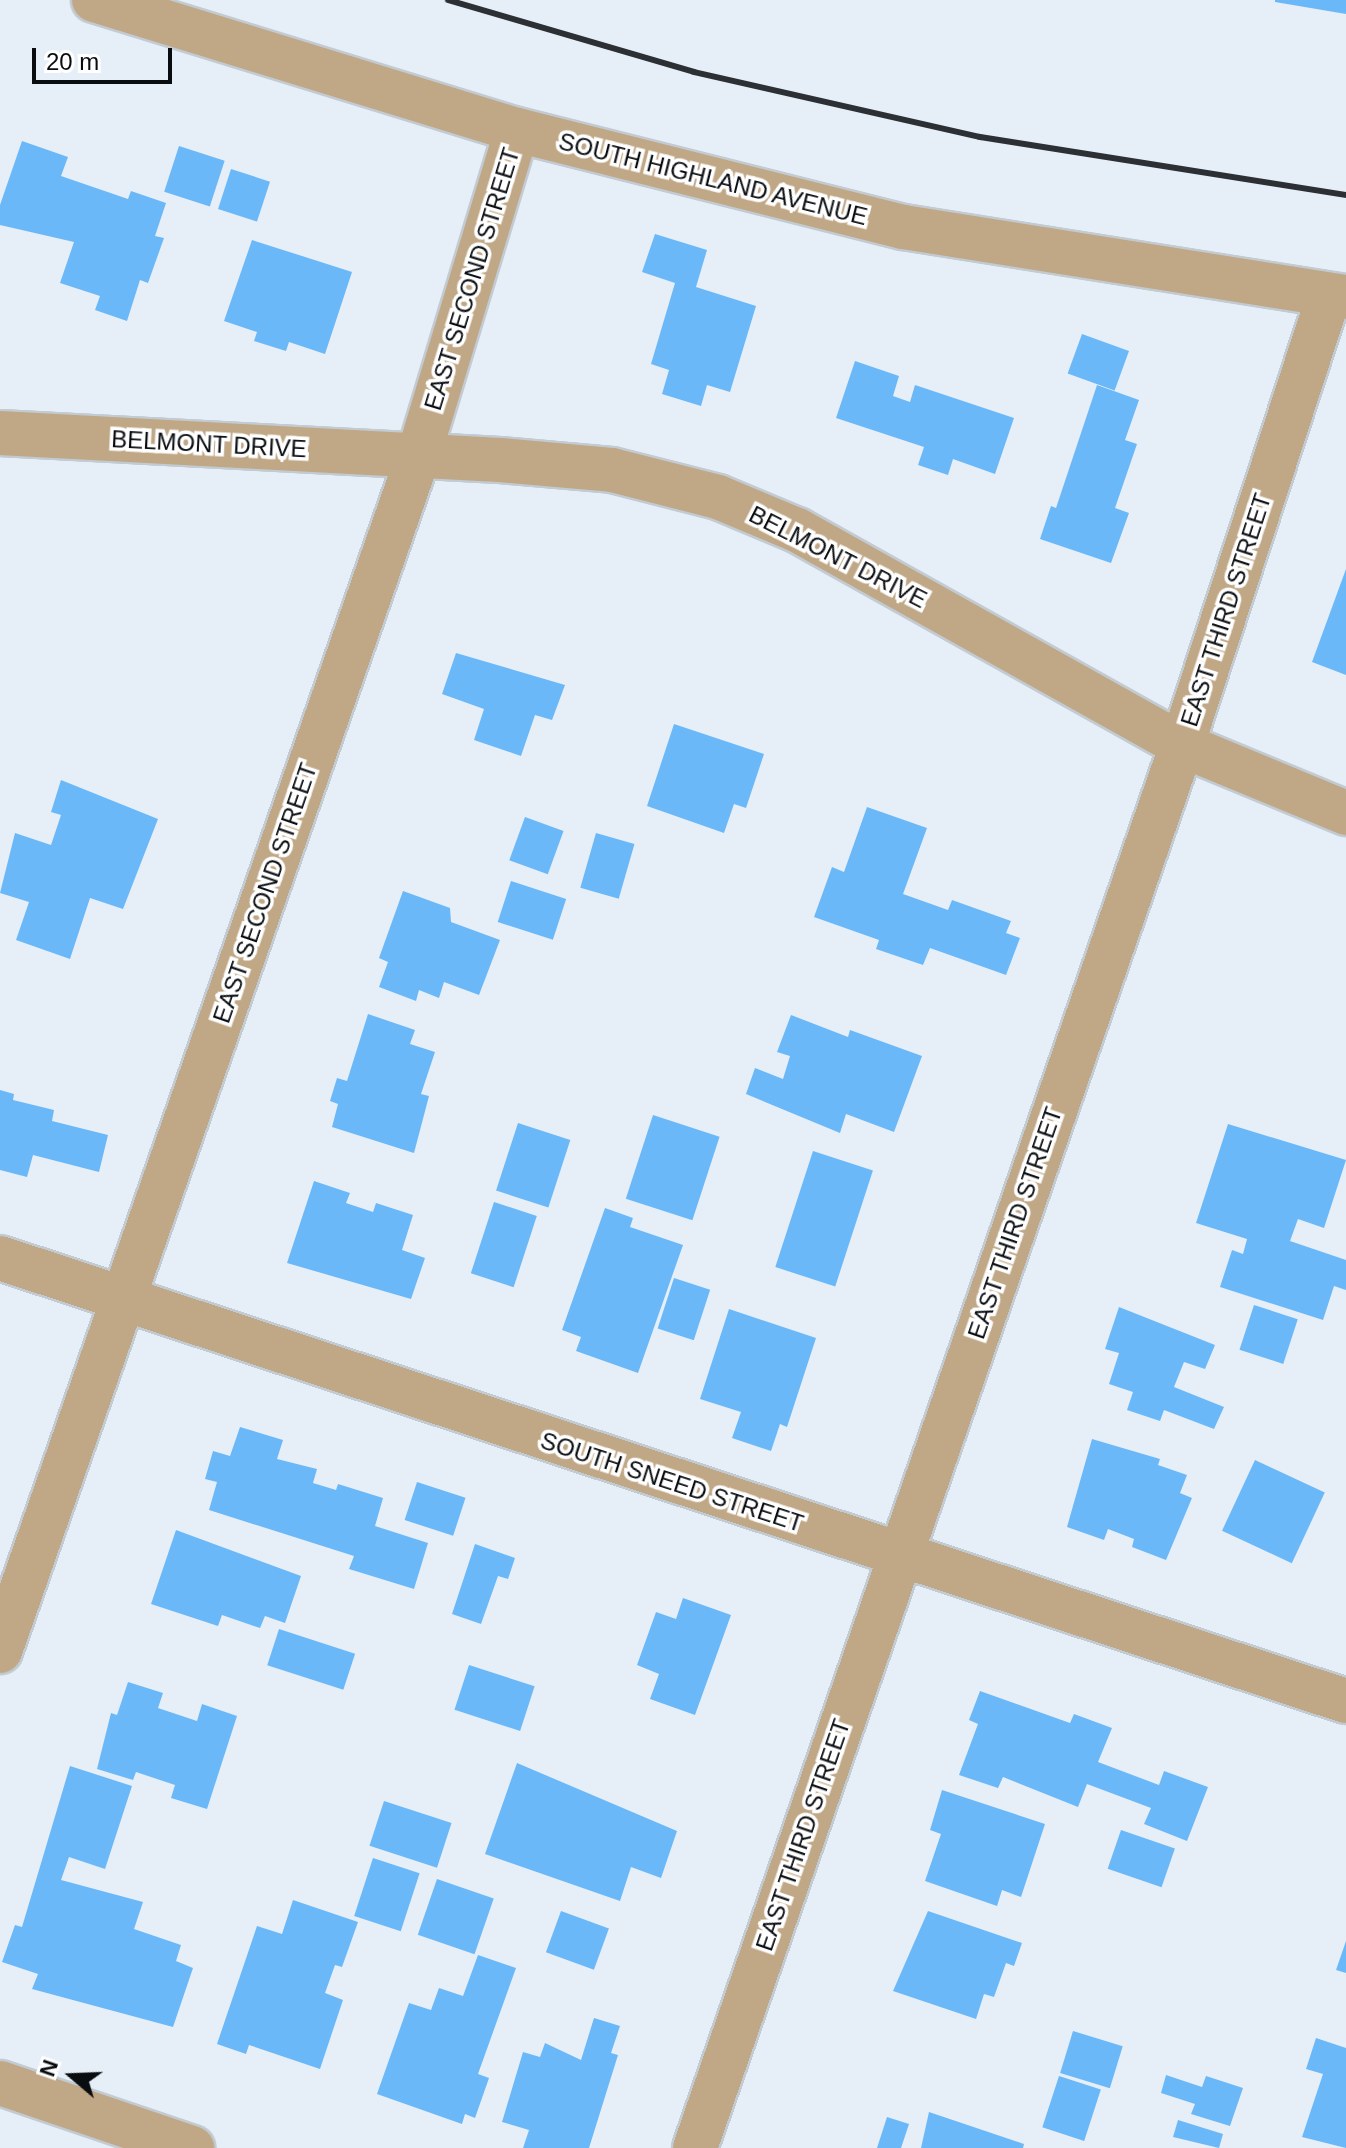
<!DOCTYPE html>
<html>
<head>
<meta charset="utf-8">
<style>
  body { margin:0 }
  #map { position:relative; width:1346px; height:2148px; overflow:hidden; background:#e6eff7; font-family:Arial,sans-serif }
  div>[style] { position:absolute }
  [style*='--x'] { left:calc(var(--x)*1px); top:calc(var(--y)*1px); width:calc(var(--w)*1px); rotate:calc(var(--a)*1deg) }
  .building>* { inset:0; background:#6bb8f9; transform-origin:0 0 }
  .roads { filter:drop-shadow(2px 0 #c3cbd2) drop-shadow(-2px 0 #c3cbd2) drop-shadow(0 2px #c3cbd2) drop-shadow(0 -2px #c3cbd2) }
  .minor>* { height:44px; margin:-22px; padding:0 22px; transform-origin:22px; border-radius:22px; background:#c0a786 }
  .rail>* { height:6px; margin:-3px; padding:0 3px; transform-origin:3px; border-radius:3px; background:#2c3034 }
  span { translate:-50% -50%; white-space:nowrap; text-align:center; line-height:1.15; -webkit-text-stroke:7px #fff; paint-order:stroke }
  .street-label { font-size:24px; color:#0a0d10 }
  .north { position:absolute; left:32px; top:2036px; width:80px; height:80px; -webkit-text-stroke:6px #fff; paint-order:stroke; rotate:289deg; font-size:22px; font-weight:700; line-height:32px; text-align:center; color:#0a0d10 }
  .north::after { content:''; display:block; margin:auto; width:28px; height:36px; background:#0a0d10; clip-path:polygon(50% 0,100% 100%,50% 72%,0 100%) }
  .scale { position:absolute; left:32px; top:48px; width:140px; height:36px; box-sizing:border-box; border:4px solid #0a0d10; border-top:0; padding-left:10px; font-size:24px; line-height:28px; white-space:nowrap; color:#0a0d10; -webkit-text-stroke:6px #fff; paint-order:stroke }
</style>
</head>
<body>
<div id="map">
  <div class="building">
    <i style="clip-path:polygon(1275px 0,1346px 0,1346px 14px,1275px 2px)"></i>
    <i style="clip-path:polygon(22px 141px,68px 157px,61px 176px,128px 199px,131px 191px,166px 203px,155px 236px,164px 238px,148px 283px,140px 280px,127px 321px,95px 310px,100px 296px,60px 283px,74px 242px,0 225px,0 205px)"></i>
    <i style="left:179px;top:146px;width:48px;height:48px;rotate:18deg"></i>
    <i style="left:231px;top:169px;width:41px;height:42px;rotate:18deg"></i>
    <i style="clip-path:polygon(655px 234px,707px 250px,696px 287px,756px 306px,730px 392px,707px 385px,701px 406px,662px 394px,669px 370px,651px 364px,675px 283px,642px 272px)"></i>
    <i style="clip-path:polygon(252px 240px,352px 272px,325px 354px,289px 342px,286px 351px,254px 341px,257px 332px,224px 321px)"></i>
    <i style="left:1082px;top:334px;width:50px;height:42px;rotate:20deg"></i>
    <i style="clip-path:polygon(855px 361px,899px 376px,893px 396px,910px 402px,915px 385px,1014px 418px,995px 474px,953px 459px,948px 475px,918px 465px,924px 447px,836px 418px)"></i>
    <i style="clip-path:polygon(1097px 385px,1139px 400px,1125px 440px,1137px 444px,1115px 508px,1129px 513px,1111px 563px,1040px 539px,1051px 506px,1056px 508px)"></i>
    <i style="clip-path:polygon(1346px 569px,1346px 675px,1312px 662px)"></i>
    <i style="clip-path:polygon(456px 653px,565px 685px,552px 720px,535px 715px,521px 756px,474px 740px,484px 709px,442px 694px)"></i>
    <i style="clip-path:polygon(674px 724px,764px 754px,746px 808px,734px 804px,724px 833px,647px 806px)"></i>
    <i style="clip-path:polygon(61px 780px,158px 819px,123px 909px,90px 898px,70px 959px,16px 940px,29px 902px,0 893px,15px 833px,51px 845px,61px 815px,51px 812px)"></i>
    <i style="clip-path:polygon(867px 807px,927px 828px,903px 894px,948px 910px,952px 900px,1011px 921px,1006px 933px,1020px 938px,1006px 975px,930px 948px,923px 965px,876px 949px,879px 940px,814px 917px,832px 867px,844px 872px)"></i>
    <i style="left:525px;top:817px;width:41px;height:46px;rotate:20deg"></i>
    <i style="left:596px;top:833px;width:40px;height:57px;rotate:16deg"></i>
    <i style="left:511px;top:881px;width:58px;height:43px;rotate:18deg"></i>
    <i style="clip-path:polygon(403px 891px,450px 908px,451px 922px,500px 940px,479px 995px,444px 982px,439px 998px,419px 990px,416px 1001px,379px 987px,388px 962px,379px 958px)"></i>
    <i style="clip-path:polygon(368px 1014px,415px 1030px,410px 1044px,435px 1052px,421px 1094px,429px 1096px,414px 1153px,332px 1127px,338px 1104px,330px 1101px,337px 1078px,347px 1081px)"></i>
    <i style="clip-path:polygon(791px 1015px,848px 1037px,850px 1030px,922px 1056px,894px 1132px,846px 1114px,840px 1133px,746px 1094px,755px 1068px,783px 1079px,790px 1056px,777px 1052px)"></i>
    <i style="clip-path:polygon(0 1090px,14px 1094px,13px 1100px,54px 1110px,52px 1121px,108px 1135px,99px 1172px,33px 1155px,27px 1177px,0 1170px)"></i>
    <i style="left:653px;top:1115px;width:70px;height:88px;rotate:18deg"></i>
    <i style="left:518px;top:1123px;width:55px;height:71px;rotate:18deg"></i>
    <i style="clip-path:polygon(1228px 1124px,1346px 1160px,1324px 1228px,1298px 1219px,1290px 1241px,1346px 1260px,1346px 1290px,1334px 1286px,1323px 1320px,1220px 1287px,1232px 1250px,1243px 1254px,1247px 1239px,1196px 1223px)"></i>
    <i style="left:813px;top:1151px;width:63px;height:122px;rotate:18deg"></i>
    <i style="clip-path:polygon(314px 1181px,350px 1193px,346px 1203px,373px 1212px,376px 1203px,413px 1215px,402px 1250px,425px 1258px,411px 1299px,287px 1263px)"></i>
    <i style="left:494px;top:1202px;width:45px;height:75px;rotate:18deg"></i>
    <i style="clip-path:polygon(605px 1208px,633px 1218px,630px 1227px,683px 1245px,638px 1373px,576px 1351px,581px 1337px,562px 1330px)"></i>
    <i style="left:674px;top:1278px;width:38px;height:53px;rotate:18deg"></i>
    <i style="left:1254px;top:1305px;width:46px;height:47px;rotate:18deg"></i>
    <i style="clip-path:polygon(1119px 1307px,1215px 1345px,1205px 1369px,1184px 1362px,1174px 1387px,1224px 1407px,1214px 1429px,1164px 1410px,1160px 1421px,1127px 1410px,1133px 1392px,1109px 1384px,1119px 1353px,1105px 1349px)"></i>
    <i style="clip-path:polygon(729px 1309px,816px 1338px,787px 1427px,780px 1424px,771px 1451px,732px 1438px,741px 1412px,700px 1399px)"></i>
    <i style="clip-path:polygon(240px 1427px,283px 1440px,277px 1459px,317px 1469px,313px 1483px,336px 1490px,338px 1484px,383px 1498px,375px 1526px,428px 1543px,414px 1589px,349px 1569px,354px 1556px,209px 1510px,217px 1482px,205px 1479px,213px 1451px,230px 1456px)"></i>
    <i style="clip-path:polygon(1092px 1439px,1160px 1459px,1158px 1465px,1187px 1475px,1180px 1493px,1192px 1498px,1166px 1560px,1132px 1547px,1134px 1539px,1108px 1529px,1104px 1540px,1067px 1527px)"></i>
    <i style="left:1255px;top:1460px;width:77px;height:78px;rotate:25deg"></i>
    <i style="left:417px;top:1482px;width:51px;height:40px;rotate:18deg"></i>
    <i style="clip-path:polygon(176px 1530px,301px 1576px,285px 1623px,265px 1616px,260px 1628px,222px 1615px,218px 1626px,151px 1604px)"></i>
    <i style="clip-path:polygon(475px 1544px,515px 1558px,508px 1579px,498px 1576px,481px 1624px,452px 1614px)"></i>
    <i style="clip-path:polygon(683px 1598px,731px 1615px,695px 1715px,650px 1699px,659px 1674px,637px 1665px,656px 1612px,676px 1619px)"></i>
    <i style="left:279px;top:1629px;width:80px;height:38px;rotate:18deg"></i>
    <i style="left:469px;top:1665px;width:69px;height:47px;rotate:18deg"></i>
    <i style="clip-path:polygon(128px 1682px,163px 1693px,158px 1708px,197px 1721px,202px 1704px,237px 1716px,207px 1809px,171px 1798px,175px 1785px,136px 1772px,133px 1780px,97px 1769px,111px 1713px,117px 1715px)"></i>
    <i style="clip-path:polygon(980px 1691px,1070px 1723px,1074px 1714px,1112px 1728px,1098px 1762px,1159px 1785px,1164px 1771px,1208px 1787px,1187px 1841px,1144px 1824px,1151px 1808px,1087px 1784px,1078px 1807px,1003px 1777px,998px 1788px,959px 1775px,978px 1724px,969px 1720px)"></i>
    <i style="clip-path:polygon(517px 1763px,677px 1831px,661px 1878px,631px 1867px,620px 1901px,485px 1854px)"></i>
    <i style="clip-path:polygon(70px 1766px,132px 1786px,105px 1869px,69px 1857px,61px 1880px,143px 1902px,134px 1929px,181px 1945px,176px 1961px,193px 1968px,173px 2027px,32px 1989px,38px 1974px,2px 1962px,15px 1925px,22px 1927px)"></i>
    <i style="clip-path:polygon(942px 1790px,1045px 1824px,1021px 1897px,1002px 1890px,997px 1906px,925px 1881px,941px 1834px,930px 1830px)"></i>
    <i style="left:384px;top:1801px;width:71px;height:47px;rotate:18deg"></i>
    <i style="left:1121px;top:1830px;width:57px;height:41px;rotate:19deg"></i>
    <i style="left:373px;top:1858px;width:49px;height:61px;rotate:18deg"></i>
    <i style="left:437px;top:1879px;width:60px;height:59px;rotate:19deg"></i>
    <i style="clip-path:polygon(293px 1900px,358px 1922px,342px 1967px,335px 1965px,325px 1993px,343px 2000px,320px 2069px,249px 2045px,246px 2054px,217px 2044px,257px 1926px,282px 1934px)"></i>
    <i style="left:561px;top:1911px;width:51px;height:44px;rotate:20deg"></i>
    <i style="clip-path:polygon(928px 1911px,1022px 1943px,1014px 1966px,1006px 1963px,994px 1997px,984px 1994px,976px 2019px,893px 1991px)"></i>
    <i style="clip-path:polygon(1346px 1941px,1346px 1973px,1336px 1970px)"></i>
    <i style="clip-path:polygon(478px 1955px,516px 1968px,478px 2074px,489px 2078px,475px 2118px,465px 2114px,462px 2124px,377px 2094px,409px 2003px,431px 2010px,439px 1988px,463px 1996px)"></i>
    <i style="clip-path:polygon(594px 2018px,620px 2026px,611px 2053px,618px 2055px,589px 2148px,523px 2148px,529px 2130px,502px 2122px,523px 2052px,540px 2057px,545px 2043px,581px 2060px)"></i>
    <i style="left:1073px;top:2031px;width:52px;height:44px;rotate:17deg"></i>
    <i style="clip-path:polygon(1316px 2038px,1346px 2048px,1346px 2148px,1302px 2137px,1323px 2074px,1306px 2069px)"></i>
    <i style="clip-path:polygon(1166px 2075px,1202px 2087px,1206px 2076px,1243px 2088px,1230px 2126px,1191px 2114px,1195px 2104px,1161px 2093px)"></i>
    <i style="left:1059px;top:2076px;width:44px;height:54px;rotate:18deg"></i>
    <i style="clip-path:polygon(929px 2112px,1024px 2144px,1023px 2148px,921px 2148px)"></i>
    <i style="clip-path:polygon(887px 2117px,909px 2124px,901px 2148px,877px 2148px)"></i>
    <i style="clip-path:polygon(1178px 2120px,1223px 2134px,1219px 2148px,1173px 2137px)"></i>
  </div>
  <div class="roads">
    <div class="minor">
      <i style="--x:94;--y:0;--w:443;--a:17.1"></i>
      <i style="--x:517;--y:130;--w:398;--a:14.1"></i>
      <i style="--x:903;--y:227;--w:448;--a:9"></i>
      <i style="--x:0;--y:433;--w:501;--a:3.09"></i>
      <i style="--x:500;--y:460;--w:112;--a:5.1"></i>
      <i style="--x:612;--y:470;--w:109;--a:14.3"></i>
      <i style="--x:718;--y:497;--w:86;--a:22.7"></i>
      <i style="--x:797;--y:530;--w:441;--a:29.2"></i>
      <i style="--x:1182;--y:745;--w:178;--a:22.5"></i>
      <i style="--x:0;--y:1258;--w:1417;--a:18.22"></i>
      <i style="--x:0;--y:1651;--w:1268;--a:-70.71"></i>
      <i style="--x:419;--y:454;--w:338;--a:-73.2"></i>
      <i style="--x:0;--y:2083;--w:203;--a:18.7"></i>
      <i style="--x:695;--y:2148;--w:1485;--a:-70.86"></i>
      <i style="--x:1182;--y:745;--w:473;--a:-71.9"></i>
    </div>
  </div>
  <div class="rail">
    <i style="--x:448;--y:0;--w:256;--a:16.3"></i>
    <i style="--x:694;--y:72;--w:293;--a:12.8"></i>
    <i style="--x:980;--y:137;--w:371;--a:9"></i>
  </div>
  <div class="street-label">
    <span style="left:713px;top:179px;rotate:14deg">SOUTH HIGHLAND AVENUE</span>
    <span style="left:472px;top:279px;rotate:-73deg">EAST SECOND STREET</span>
    <span style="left:209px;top:444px;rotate:3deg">BELMONT DRIVE</span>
    <span style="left:838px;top:557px;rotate:27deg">BELMONT DRIVE</span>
    <span style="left:1226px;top:610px;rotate:-72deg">EAST THIRD STREET</span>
    <span style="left:265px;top:893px;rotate:-71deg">EAST SECOND STREET</span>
    <span style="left:1015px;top:1223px;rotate:-71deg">EAST THIRD STREET</span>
    <span style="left:672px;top:1482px;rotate:18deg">SOUTH SNEED STREET</span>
    <span style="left:803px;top:1835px;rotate:-71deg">EAST THIRD STREET</span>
  </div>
  <div class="north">N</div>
  <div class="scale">20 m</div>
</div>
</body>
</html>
